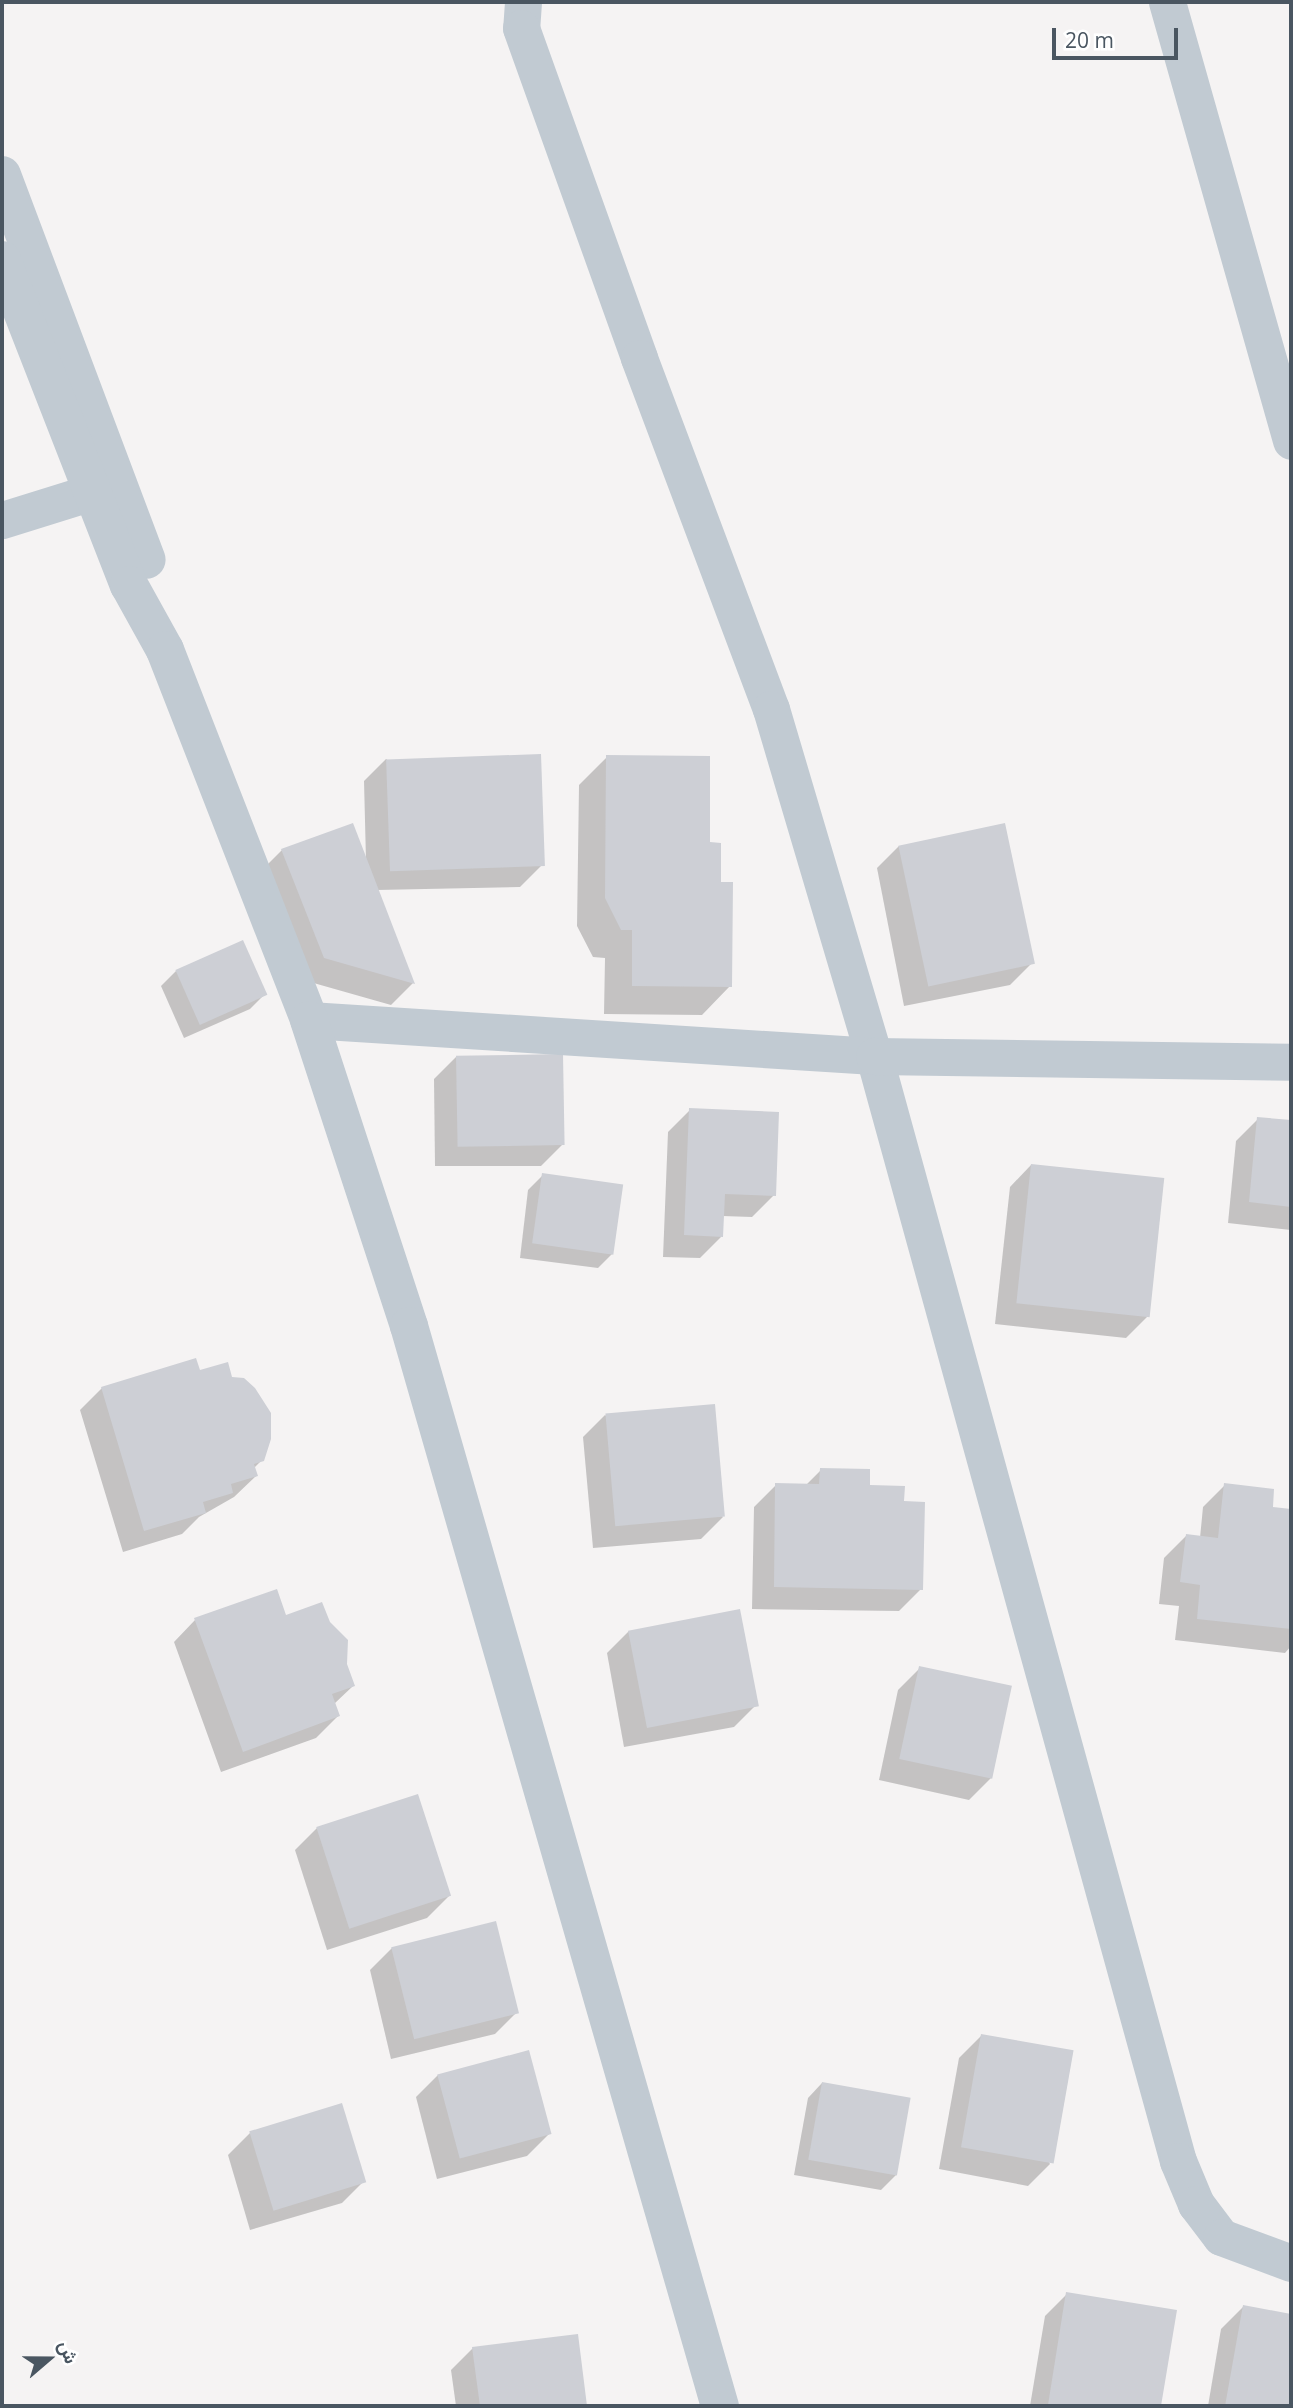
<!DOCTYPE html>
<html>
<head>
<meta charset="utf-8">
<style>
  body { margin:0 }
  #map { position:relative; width:1293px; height:2408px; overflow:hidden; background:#f5f3f3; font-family:"Open Sans",Vazirmatn,sans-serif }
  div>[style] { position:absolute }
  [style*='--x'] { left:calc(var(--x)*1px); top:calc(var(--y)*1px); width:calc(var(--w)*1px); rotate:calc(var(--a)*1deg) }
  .shadow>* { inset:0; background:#0003 }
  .building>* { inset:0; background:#cdcfd5; transform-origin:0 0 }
  .minor>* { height:37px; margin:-18.5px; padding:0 18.5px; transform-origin:18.5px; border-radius:18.5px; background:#c1cad2 }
  .tertiary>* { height:38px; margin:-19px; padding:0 19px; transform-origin:19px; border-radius:19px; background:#c1cad2 }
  span { translate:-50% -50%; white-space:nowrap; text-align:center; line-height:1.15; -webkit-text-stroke:7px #fff; paint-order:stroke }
  .frame { position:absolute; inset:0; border:4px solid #4a5661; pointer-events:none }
  .north { position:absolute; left:14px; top:2324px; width:70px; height:70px; -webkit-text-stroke:5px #fff; paint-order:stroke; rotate:70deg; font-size:19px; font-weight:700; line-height:28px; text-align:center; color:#4a5661 }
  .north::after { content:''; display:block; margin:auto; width:24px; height:32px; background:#4a5661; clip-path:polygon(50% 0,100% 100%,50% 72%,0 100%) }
  .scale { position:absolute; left:1052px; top:28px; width:126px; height:32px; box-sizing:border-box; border:4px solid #4a5661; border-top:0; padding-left:9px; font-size:21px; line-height:24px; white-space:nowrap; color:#4a5661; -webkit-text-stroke:5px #fff; paint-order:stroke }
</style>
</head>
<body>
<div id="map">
  <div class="shadow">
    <i style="clip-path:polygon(607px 757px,708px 844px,719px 883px,730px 986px,702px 1015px,604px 1014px,605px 958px,593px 957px,577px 926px,579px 785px)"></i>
    <i style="clip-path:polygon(386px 759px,542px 865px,520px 887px,377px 890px,413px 983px,391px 1005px,303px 980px,260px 872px,282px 850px,366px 861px,364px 781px)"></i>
    <i style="clip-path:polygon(899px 846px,1032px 963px,1010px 985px,904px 1006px,877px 868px)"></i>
    <i style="clip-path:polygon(176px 971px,265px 994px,250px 1009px,184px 1038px,161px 986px)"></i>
    <i style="clip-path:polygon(456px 1057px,563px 1144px,541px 1166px,435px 1166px,434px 1079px)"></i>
    <i style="clip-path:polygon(690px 1110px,774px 1195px,752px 1217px,722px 1216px,721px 1237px,700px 1258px,663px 1257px,668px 1132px)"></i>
    <i style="clip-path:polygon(1258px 1119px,1291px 1122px,1291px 1230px,1228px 1223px,1236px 1141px)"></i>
    <i style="clip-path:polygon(1031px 1165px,1148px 1316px,1126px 1338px,995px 1324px,1010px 1187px)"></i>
    <i style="clip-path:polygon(543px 1175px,613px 1253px,598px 1268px,520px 1258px,528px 1190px)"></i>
    <i style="clip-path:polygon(198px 1372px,231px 1379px,262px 1460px,254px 1468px,256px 1476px,234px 1497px,199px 1517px,182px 1534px,123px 1552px,80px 1410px,102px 1388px)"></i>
    <i style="clip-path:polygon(605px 1415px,723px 1517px,701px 1539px,593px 1548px,583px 1437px)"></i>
    <i style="clip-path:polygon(821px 1470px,903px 1503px,921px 1589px,899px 1611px,752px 1609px,754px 1507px,776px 1485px,806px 1485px)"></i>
    <i style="clip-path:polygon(1225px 1485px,1271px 1508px,1291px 1511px,1291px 1646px,1285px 1653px,1175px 1640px,1179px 1606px,1159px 1604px,1164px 1558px,1186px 1536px,1200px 1538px,1203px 1507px)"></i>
    <i style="clip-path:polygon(285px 1617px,345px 1664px,353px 1686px,334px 1704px,338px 1716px,316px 1738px,221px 1772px,174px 1642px,195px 1620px)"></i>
    <i style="clip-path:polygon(629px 1631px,756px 1705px,734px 1727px,624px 1747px,607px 1653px)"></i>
    <i style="clip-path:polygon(920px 1668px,991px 1778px,969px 1800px,879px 1780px,898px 1690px)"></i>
    <i style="clip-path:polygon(317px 1828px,449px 1896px,427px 1918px,327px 1950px,295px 1850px)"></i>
    <i style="clip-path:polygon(392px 1948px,517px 2012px,495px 2034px,391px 2059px,370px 1970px)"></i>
    <i style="clip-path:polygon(981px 2036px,1050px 2164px,1028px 2186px,939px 2169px,959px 2058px)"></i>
    <i style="clip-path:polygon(438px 2075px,549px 2134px,527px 2156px,437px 2179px,416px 2097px)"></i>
    <i style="clip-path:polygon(822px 2083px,896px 2175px,881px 2190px,794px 2175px,808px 2098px)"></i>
    <i style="clip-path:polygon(250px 2133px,364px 2181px,342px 2203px,250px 2230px,228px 2155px)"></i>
    <i style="clip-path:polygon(1067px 2294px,1175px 2312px,1159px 2406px,1030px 2406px,1045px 2316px)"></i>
    <i style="clip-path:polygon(1243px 2307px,1291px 2315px,1291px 2406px,1208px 2406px,1221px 2329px)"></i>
    <i style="clip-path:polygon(576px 2336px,585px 2406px,456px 2406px,451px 2370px,473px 2348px)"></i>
  </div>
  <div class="building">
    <i style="left:541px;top:754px;width:112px;height:155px;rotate:88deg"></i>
    <i style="clip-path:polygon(606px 755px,710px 756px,710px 842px,721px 843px,721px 882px,733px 882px,732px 987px,632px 986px,632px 930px,621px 930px,605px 898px)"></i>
    <i style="clip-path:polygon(353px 823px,415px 984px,324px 958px,281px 849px)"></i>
    <i style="left:1005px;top:823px;width:144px;height:109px;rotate:78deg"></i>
    <i style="left:243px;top:940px;width:60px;height:74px;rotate:66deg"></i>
    <i style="left:563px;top:1054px;width:91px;height:107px;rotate:89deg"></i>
    <i style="clip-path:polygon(689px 1108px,779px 1112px,776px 1196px,725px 1194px,723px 1237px,684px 1235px)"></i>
    <i style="clip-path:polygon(1257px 1117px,1291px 1120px,1291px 1207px,1249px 1202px)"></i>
    <i style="left:1031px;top:1164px;width:134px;height:140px;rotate:6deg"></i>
    <i style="left:542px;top:1173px;width:82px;height:71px;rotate:8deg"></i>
    <i style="clip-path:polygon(196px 1358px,200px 1370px,228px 1362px,232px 1377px,244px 1378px,255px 1388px,271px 1413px,271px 1439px,264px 1461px,254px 1464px,258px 1476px,231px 1484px,233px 1493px,203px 1502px,206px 1513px,144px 1531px,101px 1387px)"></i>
    <i style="left:715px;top:1404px;width:113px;height:110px;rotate:85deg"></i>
    <i style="clip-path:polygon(820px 1468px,870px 1469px,870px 1485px,905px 1486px,904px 1501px,925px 1502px,923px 1590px,774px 1587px,775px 1483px,819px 1484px)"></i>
    <i style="clip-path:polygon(1224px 1483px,1274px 1489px,1273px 1507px,1291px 1509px,1291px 1629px,1197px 1619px,1200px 1585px,1180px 1582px,1186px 1534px,1218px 1538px)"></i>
    <i style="clip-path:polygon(277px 1589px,286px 1615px,322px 1602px,330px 1622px,348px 1640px,347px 1664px,355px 1686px,332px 1694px,340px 1716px,243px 1752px,194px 1618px)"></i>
    <i style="left:740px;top:1609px;width:99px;height:114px;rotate:79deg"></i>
    <i style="left:919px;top:1666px;width:95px;height:95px;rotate:12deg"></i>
    <i style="left:418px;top:1794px;width:107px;height:107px;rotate:72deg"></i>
    <i style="left:496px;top:1921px;width:95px;height:108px;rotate:76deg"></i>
    <i style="left:981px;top:2034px;width:94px;height:115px;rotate:10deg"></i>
    <i style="left:529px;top:2050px;width:87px;height:95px;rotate:75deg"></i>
    <i style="left:822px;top:2082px;width:90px;height:79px;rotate:10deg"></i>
    <i style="left:342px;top:2103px;width:83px;height:97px;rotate:73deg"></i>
    <i style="clip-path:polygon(1066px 2292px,1177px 2310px,1161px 2406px,1048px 2405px)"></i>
    <i style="clip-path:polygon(1243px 2305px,1291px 2314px,1291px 2406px,1225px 2406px)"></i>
    <i style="clip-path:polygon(578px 2334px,587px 2406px,480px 2406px,472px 2347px)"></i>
  </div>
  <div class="minor">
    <i style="--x:523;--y:2;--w:26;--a:94"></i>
    <i style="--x:521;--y:28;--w:350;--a:70.3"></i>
    <i style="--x:639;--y:358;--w:375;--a:69.4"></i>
    <i style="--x:771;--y:709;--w:362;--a:73.5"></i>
    <i style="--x:874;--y:1056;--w:1146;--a:74.62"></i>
    <i style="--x:1178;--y:2161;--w:47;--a:67.3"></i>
    <i style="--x:1196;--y:2204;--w:41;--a:52.9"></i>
    <i style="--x:1221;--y:2237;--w:75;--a:20.4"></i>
    <i style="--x:1167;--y:2;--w:456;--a:74.2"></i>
    <i style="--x:2;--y:520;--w:94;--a:-17.3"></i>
    <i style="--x:309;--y:1020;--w:566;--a:3.65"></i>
    <i style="--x:874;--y:1056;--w:417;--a:0.8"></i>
  </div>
  <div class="tertiary">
    <i style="--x:2;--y:175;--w:411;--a:69.4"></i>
    <i style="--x:2;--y:260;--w:349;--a:68.7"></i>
    <i style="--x:129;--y:585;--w:74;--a:61"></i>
    <i style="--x:165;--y:650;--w:397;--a:68.7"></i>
    <i style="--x:309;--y:1020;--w:322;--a:71.9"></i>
    <i style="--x:409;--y:1326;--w:1124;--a:73.94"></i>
  </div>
  <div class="frame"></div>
  <div class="north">ش</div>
  <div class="scale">20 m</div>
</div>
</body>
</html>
